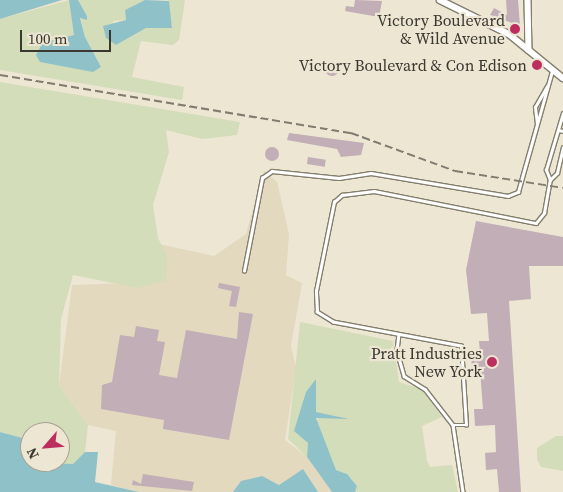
<!DOCTYPE html>
<html>
<head>
<meta charset="utf-8">
<style>
  body { margin:0 }
  #map { position:relative; width:563px; height:492px; overflow:hidden; background:#ece6d3; font-family:"Source Serif 4",serif }
  div>[style] { position:absolute }
  [style*='--x'] { left:calc(var(--x)*1px); top:calc(var(--y)*1px); width:calc(var(--w)*1px); rotate:calc(var(--a)*1deg) }
  .built>* { inset:0; background:#e2d9bf }
  .green>* { inset:0; background:#d4ddb9 }
  .water>* { inset:0; background:#8fc2c8 }
  .building>* { inset:0; background:#c1aeb7; transform-origin:0 0 }
  .round { border-radius:50% }
  .roads { filter:drop-shadow(1px 0 #847e6d) drop-shadow(-1px 0 #847e6d) drop-shadow(0 1px #847e6d) drop-shadow(0 -1px #847e6d) }
  .service>* { height:2.5px; margin:-1.25px; padding:0 1.25px; transform-origin:1.25px; border-radius:1.25px; background:#fff }
  .minor>* { height:5.5px; margin:-2.75px; padding:0 2.75px; transform-origin:2.75px; border-radius:2.75px; background:#fff }
  .rail>* { height:2px; margin-top:-1px; transform-origin:0; background:repeating-linear-gradient(90deg,#807c70 0 8px,transparent 0 12px) }
  .dots>* { width:14px; height:14px; translate:-50% -50%; box-sizing:border-box; border:2px solid #ece6d3; border-radius:50% }
  span { translate:-50% -50%; white-space:nowrap; text-align:center; line-height:1.15; -webkit-text-stroke:4.5px #ece6d3; paint-order:stroke }
  .poi-label { font-size:16px; color:#3a3831 }
  .right { translate:-100% -50%; text-align:right }
  .north { position:absolute; left:20px; top:422px; width:50px; height:50px; box-sizing:border-box; background:#ece6d3; border:1px solid #a5a092; border-radius:50%; rotate:243deg; font-size:14px; font-weight:700; line-height:20px; text-align:center; color:#3a3831 }
  .north::after { content:''; display:block; margin:auto; width:18px; height:22px; background:#bc2e5d; clip-path:polygon(50% 0,100% 100%,50% 72%,0 100%) }
  .scale { position:absolute; left:20px; top:30px; width:91px; height:22px; box-sizing:border-box; border:2px solid #3a3831; border-top:0; padding-left:6px; font-size:15px; line-height:18px; white-space:nowrap; color:#3a3831; -webkit-text-stroke:4px #ece6d3; paint-order:stroke }
</style>
</head>
<body>
<div id="map">
  <div class="built">
    <i style="clip-path:polygon(264px 171px,277px 182px,289px 234px,286px 275px,302px 283px,291px 346px,296px 367px,285px 440px,307px 457px,332px 492px,318px 492px,303px 470px,279px 485px,261px 476px,233px 492px,139px 492px,111px 485px,116px 431px,88px 425px,59px 385px,72px 285px,159px 282px,159px 244px,214px 256px,246px 234px)"></i>
  </div>
  <div class="green">
    <i style="clip-path:polygon(69px 0,75px 35px,43px 42px,40px 62px,101px 67px,85px 37px,80px 17px,87px 16px,78px 0,145px 0,125px 10px,126px 20px,113px 21px,116px 45px,146px 28px,172px 28px,168px 0,185px 0,179px 40px,173px 45px,141px 41px,132px 77px,184px 87px,182px 100px,0 70px,0 19px)"></i>
    <i style="clip-path:polygon(0 82px,240px 122px,237px 135px,202px 139px,166px 130px,169px 152px,153px 205px,158px 238px,167px 256px,166px 280px,138px 288px,73px 275px,61px 319px,59px 385px,88px 425px,85px 452px,74px 464px,53px 467px,49px 462px,60px 462px,60px 432px,30px 432px,30px 440px,0 432px)"></i>
    <i style="clip-path:polygon(300px 322px,393px 341px,399px 382px,421px 389px,442px 417px,422px 426px,427px 461px,430px 467px,452px 465px,458px 492px,355px 492px,357px 486px,347px 474px,336px 470px,316px 422px,319px 417px,343px 418px,316px 412px,316px 379px,307px 457px,288px 439px)"></i>
    <i style="clip-path:polygon(556px 436px,563px 436px,563px 471px,541px 467px,537px 459px,537px 448px)"></i>
  </div>
  <div class="water">
    <i style="clip-path:polygon(0 0,62px 0,0 19px)"></i>
    <i style="clip-path:polygon(69px 0,78px 0,87px 16px,87px 20px,80px 18px,85px 37px,101px 67px,93px 72px,40px 62px,36px 55px,43px 42px,74px 35px)"></i>
    <i style="clip-path:polygon(145px 0,169px 1px,172px 28px,146px 28px,116px 45px,106px 38px,103px 26px,126px 20px,125px 10px)"></i>
    <i style="clip-path:polygon(316px 379px,316px 412px,349px 419px,316px 418px,336px 470px,347px 474px,357px 486px,355px 492px,332px 492px,307px 457px,308px 443px,294px 431px,306px 392px)"></i>
    <i style="clip-path:polygon(0 432px,30px 440px,30px 462px,73px 464px,85px 452px,98px 452px,95px 482px,139px 492px,0 492px)"></i>
    <i style="clip-path:polygon(303px 469px,318px 492px,233px 492px,241px 481px,262px 476px,279px 485px)"></i>
  </div>
  <div class="building">
    <i style="clip-path:polygon(355px 0,382px 1px,379px 17px,345px 11px,346px 6px,354px 7px)"></i>
    <i style="clip-path:polygon(506px 0,518px 0,520px 26px,490px 15px,494px 8px,507px 15px)"></i>
    <i class="round" style="left:325px;top:62px;width:14px;height:14px"></i>
    <i style="clip-path:polygon(289px 133px,364px 143px,361px 155px,341px 157px,337px 149px,287px 140px)"></i>
    <i class="round" style="left:265px;top:147px;width:14px;height:14px"></i>
    <i style="left:308px;top:157px;width:18px;height:7px;rotate:9deg"></i>
    <i style="clip-path:polygon(476px 221px,563px 237px,563px 266px,529px 266px,531px 299px,509px 301px,521px 492px,499px 492px,497px 469px,486px 470px,485px 453px,496px 452px,495px 425px,475px 426px,474px 409px,483px 409px,480px 370px,472px 371px,471px 354px,480px 353px,479px 341px,489px 341px,487px 313px,471px 314px,466px 270px)"></i>
    <i style="clip-path:polygon(219px 283px,240px 287px,236px 307px,229px 306px,232px 291px,218px 288px)"></i>
    <i style="clip-path:polygon(239px 312px,253px 314px,229px 440px,163px 429px,164px 420px,101px 409px,102px 385px,112px 382px,120px 335px,134px 337px,136px 326px,159px 330px,157px 341px,165px 342px,159px 375px,177px 378px,186px 330px,237px 339px)"></i>
    <i style="clip-path:polygon(143px 474px,194px 482px,192px 491px,132px 485px,133px 480px,141px 484px)"></i>
  </div>
  <div class="roads">
    <div class="service">
      <i style="--x:537;--y:124;--w:17;--a:-97"></i>
      <i style="--x:535;--y:107;--w:24;--a:-60"></i>
      <i style="--x:558;--y:130;--w:5;--a:11"></i>
      <i style="--x:550;--y:180;--w:10;--a:-45"></i>
      <i style="--x:557;--y:173;--w:26;--a:-77"></i>
      <i style="--x:244;--y:271;--w:95;--a:-79"></i>
      <i style="--x:262;--y:178;--w:12;--a:-35"></i>
      <i style="--x:272;--y:171;--w:67;--a:6"></i>
      <i style="--x:339;--y:178;--w:32;--a:-9"></i>
      <i style="--x:371;--y:173;--w:139;--a:9.5"></i>
      <i style="--x:508;--y:196;--w:11;--a:-22"></i>
      <i style="--x:518;--y:192;--w:126;--a:-74.3"></i>
      <i style="--x:399;--y:334;--w:17;--a:97"></i>
      <i style="--x:397;--y:351;--w:26;--a:74"></i>
      <i style="--x:404;--y:376;--w:25;--a:32"></i>
      <i style="--x:425;--y:389;--w:46;--a:52.1"></i>
      <i style="--x:453;--y:425;--w:13;--a:0"></i>
      <i style="--x:466;--y:425;--w:79;--a:-93.6"></i>
      <i style="--x:461;--y:346;--w:130;--a:-169.4"></i>
      <i style="--x:333;--y:322;--w:19;--a:-148"></i>
      <i style="--x:317;--y:312;--w:21;--a:-93"></i>
      <i style="--x:316;--y:291;--w:91;--a:-78.6"></i>
      <i style="--x:334;--y:202;--w:11;--a:-41"></i>
      <i style="--x:342;--y:195;--w:32;--a:-7"></i>
      <i style="--x:374;--y:191;--w:165;--a:11.2"></i>
      <i style="--x:536;--y:223;--w:13;--a:-51"></i>
      <i style="--x:544;--y:213;--w:34;--a:-80"></i>
      <i style="--x:550;--y:180;--w:11;--a:-112"></i>
      <i style="--x:546;--y:170;--w:59;--a:-73.4"></i>
      <i style="--x:453;--y:425;--w:68;--a:81.5"></i>
    </div>
    <div class="minor">
      <i style="--x:440;--y:0;--w:77;--a:26.2"></i>
      <i style="--x:509;--y:34;--w:70;--a:39.2"></i>
      <i style="--x:528;--y:0;--w:50;--a:88.9"></i>
    </div>
  </div>
  <div class="rail">
    <i style="--x:0;--y:75;--w:356;--a:9.4"></i>
    <i style="--x:351;--y:133;--w:111;--a:20.1"></i>
    <i style="--x:455;--y:171;--w:109;--a:8.9"></i>
  </div>
  <div class="dots">
    <i style="left:515px;top:29px;background:#bc2e5d"></i>
    <i style="left:537px;top:65px;background:#bc2e5d"></i>
    <i style="left:492px;top:362px;background:#bc2e5d"></i>
  </div>
  <div class="poi-label">
    <span class="right" style="left:505px;top:29px">Victory Boulevard<br>&amp; Wild Avenue</span>
    <span class="right" style="left:527px;top:65px">Victory Boulevard &amp; Con Edison</span>
    <span class="right" style="left:482px;top:362px">Pratt Industries<br>New York</span>
  </div>
  <div class="north">N</div>
  <div class="scale">100 m</div>
</div>
</body>
</html>
